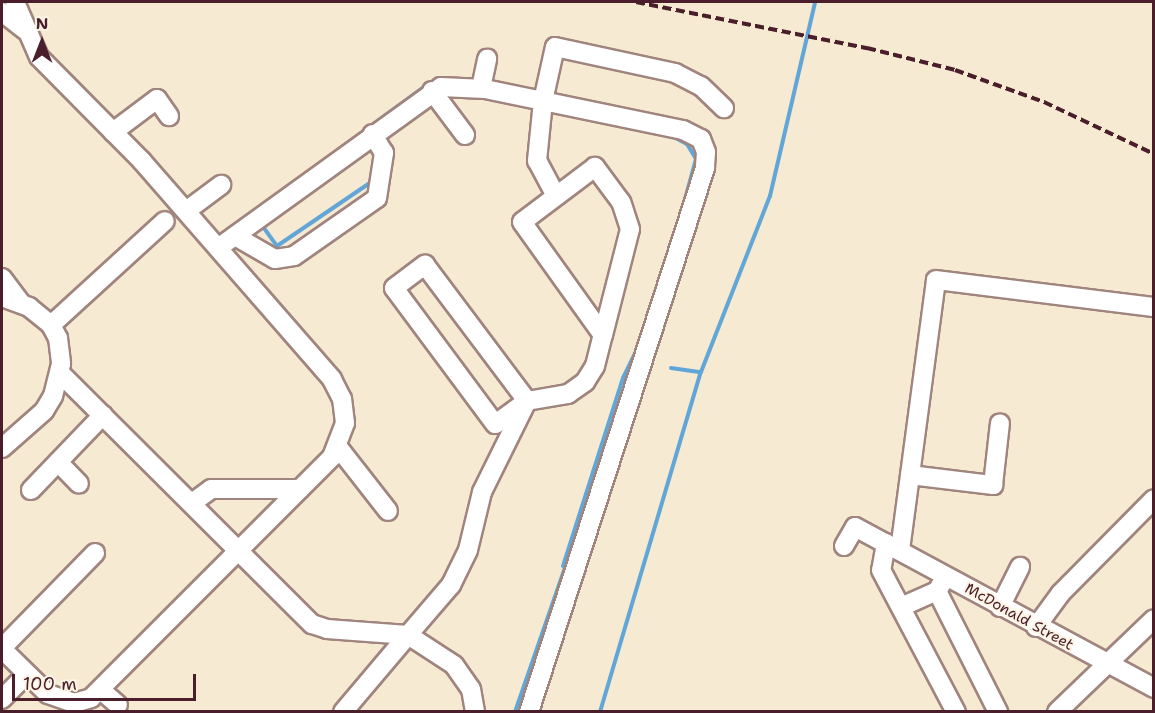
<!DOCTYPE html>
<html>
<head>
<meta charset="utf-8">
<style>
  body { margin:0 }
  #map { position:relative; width:1155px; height:713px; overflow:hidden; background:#f6ead2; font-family:"Shantell Sans",sans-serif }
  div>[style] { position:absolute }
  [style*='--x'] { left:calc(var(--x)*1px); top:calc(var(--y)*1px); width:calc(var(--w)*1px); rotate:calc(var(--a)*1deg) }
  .stream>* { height:4px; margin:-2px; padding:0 2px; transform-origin:2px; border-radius:2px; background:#62a6d7 }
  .roads { filter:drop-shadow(2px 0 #a0847e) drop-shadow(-2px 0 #a0847e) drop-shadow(0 2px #a0847e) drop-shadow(0 -2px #a0847e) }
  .minor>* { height:18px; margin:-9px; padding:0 9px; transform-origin:9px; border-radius:9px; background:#fff }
  .rail>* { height:4px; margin-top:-2px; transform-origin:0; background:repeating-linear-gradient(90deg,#4a1f2b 0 9px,transparent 0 13.5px) }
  span { translate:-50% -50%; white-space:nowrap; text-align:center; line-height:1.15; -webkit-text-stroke:4.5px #fcf5e5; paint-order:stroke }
  .street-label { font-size:15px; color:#4a1f2b }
  .frame { position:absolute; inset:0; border:3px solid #4a1f2b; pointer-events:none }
  .north { position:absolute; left:12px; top:12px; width:60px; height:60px; -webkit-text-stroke:4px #fcf5e5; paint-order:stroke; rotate:0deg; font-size:16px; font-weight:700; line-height:24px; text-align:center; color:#4a1f2b }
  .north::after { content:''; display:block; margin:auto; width:21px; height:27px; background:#4a1f2b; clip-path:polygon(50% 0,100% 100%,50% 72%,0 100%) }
  .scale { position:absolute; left:12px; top:674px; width:184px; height:27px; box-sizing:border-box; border:3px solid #4a1f2b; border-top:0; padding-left:8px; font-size:18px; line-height:21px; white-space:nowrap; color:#4a1f2b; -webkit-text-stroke:4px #fcf5e5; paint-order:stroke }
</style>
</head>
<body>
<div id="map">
  <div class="stream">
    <i style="--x:444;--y:79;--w:34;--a:0"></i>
    <i style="--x:670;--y:135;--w:19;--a:28"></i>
    <i style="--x:687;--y:144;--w:17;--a:59"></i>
    <i style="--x:696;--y:159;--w:57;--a:105.3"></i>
    <i style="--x:260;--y:207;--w:208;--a:-36.2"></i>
    <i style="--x:261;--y:224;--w:27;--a:54"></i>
    <i style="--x:277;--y:246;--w:117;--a:-34.2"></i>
    <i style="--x:671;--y:368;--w:30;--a:8"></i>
    <i style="--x:563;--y:566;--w:197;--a:-72.3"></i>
    <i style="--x:623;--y:378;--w:34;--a:-64"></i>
    <i style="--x:515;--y:712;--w:152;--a:-70.9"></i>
    <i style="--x:600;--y:712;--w:355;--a:-73.5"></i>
    <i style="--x:701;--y:372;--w:189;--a:-68.6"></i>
    <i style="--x:770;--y:196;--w:199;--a:-76.9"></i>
  </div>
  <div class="roads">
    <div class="minor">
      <i style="--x:2;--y:12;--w:29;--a:38"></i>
      <i style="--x:481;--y:88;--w:30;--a:-78"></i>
      <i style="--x:432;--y:91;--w:55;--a:53.1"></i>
      <i style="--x:113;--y:132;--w:55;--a:-36.9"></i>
      <i style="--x:157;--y:99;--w:21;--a:55"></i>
      <i style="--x:556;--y:196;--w:40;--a:-118"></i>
      <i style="--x:537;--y:161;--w:60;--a:-84.3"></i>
      <i style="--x:543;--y:101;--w:55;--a:-77.5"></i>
      <i style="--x:555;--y:47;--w:123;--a:12.2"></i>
      <i style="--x:675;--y:73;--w:29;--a:27"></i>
      <i style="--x:701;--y:86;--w:32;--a:44"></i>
      <i style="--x:186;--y:211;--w:44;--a:-36.6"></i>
      <i style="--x:235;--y:236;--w:46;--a:29.9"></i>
      <i style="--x:275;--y:259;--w:19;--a:-9"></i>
      <i style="--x:294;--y:256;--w:101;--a:-34.9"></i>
      <i style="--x:377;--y:198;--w:46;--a:-81.2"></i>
      <i style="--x:384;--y:153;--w:22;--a:-122"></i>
      <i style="--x:218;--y:248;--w:275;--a:-35.8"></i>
      <i style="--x:441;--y:87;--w:44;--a:2.6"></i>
      <i style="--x:485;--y:89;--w:202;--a:11.7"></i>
      <i style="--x:683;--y:130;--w:20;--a:27"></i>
      <i style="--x:701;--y:139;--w:14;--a:69"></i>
      <i style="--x:706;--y:152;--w:16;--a:94"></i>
      <i style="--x:705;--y:168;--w:572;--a:107.93"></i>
      <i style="--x:425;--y:265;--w:170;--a:53.1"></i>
      <i style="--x:527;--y:401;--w:39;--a:144"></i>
      <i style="--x:495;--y:424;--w:169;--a:-126.6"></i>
      <i style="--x:394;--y:288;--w:39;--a:-37"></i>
      <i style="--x:2;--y:278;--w:31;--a:53"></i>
      <i style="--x:2;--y:297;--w:29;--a:20"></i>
      <i style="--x:29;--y:307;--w:28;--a:39"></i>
      <i style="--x:51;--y:325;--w:15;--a:62"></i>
      <i style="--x:58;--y:338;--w:26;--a:83"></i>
      <i style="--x:61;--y:364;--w:33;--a:104"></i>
      <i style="--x:53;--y:396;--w:17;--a:121"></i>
      <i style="--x:44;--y:411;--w:56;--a:138.6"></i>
      <i style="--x:51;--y:325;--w:154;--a:-42.4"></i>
      <i style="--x:60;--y:373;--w:356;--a:44.9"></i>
      <i style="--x:312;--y:624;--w:16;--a:18"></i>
      <i style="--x:327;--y:629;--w:81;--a:4.2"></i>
      <i style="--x:408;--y:635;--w:66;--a:-49.3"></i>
      <i style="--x:451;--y:585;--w:39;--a:-64"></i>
      <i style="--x:468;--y:550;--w:60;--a:-76.4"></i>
      <i style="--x:482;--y:492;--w:102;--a:-63.7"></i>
      <i style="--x:527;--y:401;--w:42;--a:-9.7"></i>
      <i style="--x:568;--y:394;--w:21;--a:-35"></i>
      <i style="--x:585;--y:382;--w:19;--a:-58"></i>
      <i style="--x:595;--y:366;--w:32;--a:-76"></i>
      <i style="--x:603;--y:335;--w:109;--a:-75.7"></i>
      <i style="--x:630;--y:229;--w:28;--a:-108"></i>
      <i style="--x:621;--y:202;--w:44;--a:-126.6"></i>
      <i style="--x:595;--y:167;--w:91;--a:143"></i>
      <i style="--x:522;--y:222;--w:139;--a:54.4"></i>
      <i style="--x:338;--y:447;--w:81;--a:52"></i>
      <i style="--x:58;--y:462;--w:30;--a:46"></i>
      <i style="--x:910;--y:475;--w:84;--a:6.9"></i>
      <i style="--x:993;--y:485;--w:62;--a:-83.6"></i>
      <i style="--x:31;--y:490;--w:104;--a:-46.2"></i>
      <i style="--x:192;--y:503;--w:24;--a:-36"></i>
      <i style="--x:211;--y:489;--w:89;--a:0"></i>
      <i style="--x:886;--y:543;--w:27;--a:100"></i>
      <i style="--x:881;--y:570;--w:161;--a:62.2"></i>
      <i style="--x:844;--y:546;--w:22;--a:-60"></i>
      <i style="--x:855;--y:527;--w:340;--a:28.3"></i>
      <i style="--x:900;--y:550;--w:272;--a:-82.4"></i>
      <i style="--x:936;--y:280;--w:220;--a:7.1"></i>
      <i style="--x:937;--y:591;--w:136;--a:63.2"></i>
      <i style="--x:901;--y:607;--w:39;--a:-24"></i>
      <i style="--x:937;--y:591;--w:9;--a:-58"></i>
      <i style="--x:1000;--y:607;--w:45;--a:-63.4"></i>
      <i style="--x:1036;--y:627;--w:42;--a:-53.7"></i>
      <i style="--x:1061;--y:593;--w:132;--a:-45.3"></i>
      <i style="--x:2;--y:648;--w:133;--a:-45.6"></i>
      <i style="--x:2;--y:649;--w:64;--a:44.4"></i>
      <i style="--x:48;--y:694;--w:28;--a:19"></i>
      <i style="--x:74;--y:703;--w:18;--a:-16"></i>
      <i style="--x:91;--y:698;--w:341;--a:-45"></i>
      <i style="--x:332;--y:457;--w:36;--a:-69"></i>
      <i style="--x:345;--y:423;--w:24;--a:-97"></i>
      <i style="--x:342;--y:399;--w:22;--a:-117"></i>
      <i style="--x:332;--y:379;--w:289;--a:-131.1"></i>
      <i style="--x:142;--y:161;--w:146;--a:-134.7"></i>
      <i style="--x:39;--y:57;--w:60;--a:-113.6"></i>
      <i style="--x:102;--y:691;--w:21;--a:41"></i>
      <i style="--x:2;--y:699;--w:34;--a:-45"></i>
      <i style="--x:343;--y:712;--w:101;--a:-49.8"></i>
      <i style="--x:408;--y:635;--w:55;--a:33.1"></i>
      <i style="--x:454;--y:665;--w:29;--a:55"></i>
      <i style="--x:471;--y:689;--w:23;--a:80"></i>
      <i style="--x:1057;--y:712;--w:134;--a:-43.8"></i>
    </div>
  </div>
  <div class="rail">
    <i style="--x:636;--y:2;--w:236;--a:11.3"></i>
    <i style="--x:867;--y:48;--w:91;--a:14"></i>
    <i style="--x:955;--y:70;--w:95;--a:19.8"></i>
    <i style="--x:1044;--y:102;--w:122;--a:25.3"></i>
  </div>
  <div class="street-label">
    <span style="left:1019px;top:617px;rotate:29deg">McDonald Street</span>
  </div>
  <div class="frame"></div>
  <div class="north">N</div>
  <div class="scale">100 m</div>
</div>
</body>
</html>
